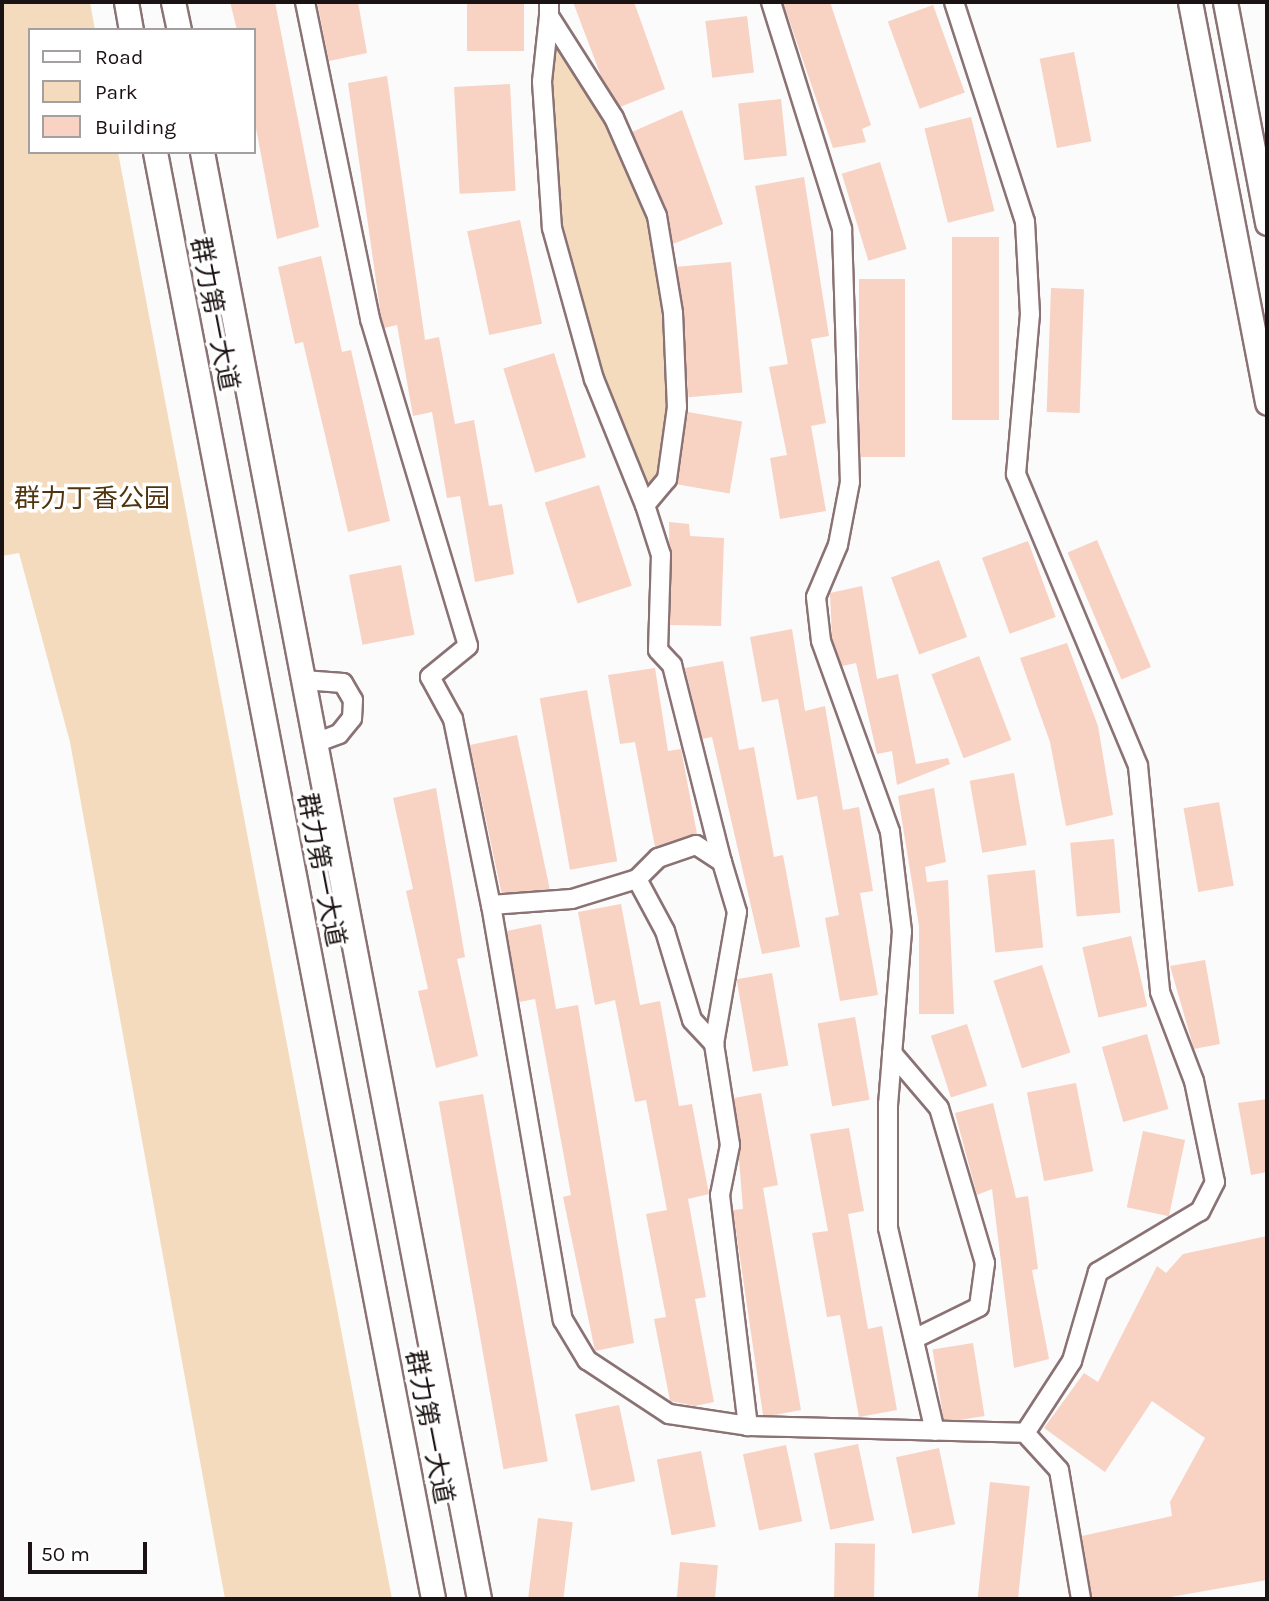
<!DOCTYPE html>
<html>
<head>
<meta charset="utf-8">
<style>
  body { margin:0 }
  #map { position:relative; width:1269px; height:1601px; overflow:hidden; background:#fbfbfb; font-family:Karla,"Noto Sans SC",sans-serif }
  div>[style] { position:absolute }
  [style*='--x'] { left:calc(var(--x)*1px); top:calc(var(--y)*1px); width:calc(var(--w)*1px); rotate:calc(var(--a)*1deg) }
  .green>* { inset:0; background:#f4dbbd }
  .building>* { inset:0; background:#f8d2c3; transform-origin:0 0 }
  .roads { filter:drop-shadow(2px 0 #8b7274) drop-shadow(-2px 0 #8b7274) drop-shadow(0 2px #8b7274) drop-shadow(0 -2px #8b7274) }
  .minor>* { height:18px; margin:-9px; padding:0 9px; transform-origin:9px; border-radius:9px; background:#fff }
  .major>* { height:23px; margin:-11.5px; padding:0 11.5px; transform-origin:11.5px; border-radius:11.5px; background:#fff }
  span { translate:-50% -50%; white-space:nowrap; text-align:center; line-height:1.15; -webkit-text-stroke:7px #fff; paint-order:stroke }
  .street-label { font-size:26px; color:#1b1213 }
  .park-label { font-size:26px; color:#50340d }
  .frame { position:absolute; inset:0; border:4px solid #1b1213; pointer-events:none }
  .legend { position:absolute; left:28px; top:28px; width:228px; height:126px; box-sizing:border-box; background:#fff; border:2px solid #a4a0a1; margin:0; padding:9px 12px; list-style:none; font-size:21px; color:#1b1213 }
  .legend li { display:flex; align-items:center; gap:14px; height:35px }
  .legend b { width:35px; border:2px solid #a4a0a1 }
  .scale { position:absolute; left:28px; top:1542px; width:119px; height:32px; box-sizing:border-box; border:4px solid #1b1213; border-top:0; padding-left:9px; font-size:21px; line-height:24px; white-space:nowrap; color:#1b1213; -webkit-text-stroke:5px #fff; paint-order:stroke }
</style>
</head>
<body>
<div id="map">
  <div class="green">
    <i style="clip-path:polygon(2px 2px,90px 2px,95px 30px,30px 30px,30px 152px,118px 152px,392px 1599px,225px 1599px,70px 742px,19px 553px,2px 556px)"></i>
    <i style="clip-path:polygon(549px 16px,657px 216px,673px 313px,667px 479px,645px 505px,552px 228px)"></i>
  </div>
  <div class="building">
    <i style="clip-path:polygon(230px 2px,275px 2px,319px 227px,277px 239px,254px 118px,254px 30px,237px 30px)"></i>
    <i style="clip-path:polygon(317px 2px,358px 2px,367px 53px,329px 61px)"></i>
    <i style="left:467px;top:2px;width:57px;height:49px"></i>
    <i style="clip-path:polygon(573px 2px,634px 2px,665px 89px,620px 107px,601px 76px)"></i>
    <i style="clip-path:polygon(783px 2px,830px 2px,871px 125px,862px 129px,866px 142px,833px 148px)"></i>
    <i style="left:933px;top:5px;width:93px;height:48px;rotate:70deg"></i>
    <i style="left:747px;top:16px;width:57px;height:42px;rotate:83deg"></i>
    <i style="left:1074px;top:52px;width:91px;height:35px;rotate:79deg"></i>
    <i style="clip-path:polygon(387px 76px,425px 340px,439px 337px,455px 424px,474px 420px,489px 506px,502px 504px,514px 574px,475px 582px,460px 496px,447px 498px,432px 412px,413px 416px,397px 325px,384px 328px,381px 316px,348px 83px)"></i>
    <i style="left:510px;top:84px;width:107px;height:56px;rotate:87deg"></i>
    <i style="left:781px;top:99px;width:57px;height:43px;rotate:84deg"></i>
    <i style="clip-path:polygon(682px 110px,723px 224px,673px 244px,668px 212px,632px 132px)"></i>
    <i style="left:971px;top:117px;width:97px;height:48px;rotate:76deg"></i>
    <i style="left:880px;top:162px;width:91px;height:40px;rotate:73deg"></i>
    <i style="clip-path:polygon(804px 177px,829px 336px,811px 339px,826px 423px,811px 426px,826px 511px,780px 519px,770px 458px,787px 455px,769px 367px,788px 364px,755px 186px)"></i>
    <i style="left:520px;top:220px;width:106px;height:54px;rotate:78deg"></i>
    <i style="left:952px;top:237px;width:47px;height:183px"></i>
    <i style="clip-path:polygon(321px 256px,342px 352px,351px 350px,390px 521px,348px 532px,303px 342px,295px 344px,278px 267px)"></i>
    <i style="left:731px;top:262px;width:131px;height:54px;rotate:85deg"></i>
    <i style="left:905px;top:279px;width:178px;height:46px;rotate:90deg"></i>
    <i style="left:1051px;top:288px;width:33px;height:124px;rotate:2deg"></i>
    <i style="left:554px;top:353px;width:109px;height:53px;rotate:73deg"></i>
    <i style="left:688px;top:412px;width:55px;height:73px;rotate:10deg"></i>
    <i style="left:599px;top:485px;width:106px;height:57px;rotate:72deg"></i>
    <i style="clip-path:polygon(669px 522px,689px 524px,690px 536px,724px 538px,721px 626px,670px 625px)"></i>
    <i style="left:1097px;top:540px;width:138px;height:32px;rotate:67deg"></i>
    <i style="left:1028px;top:541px;width:81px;height:49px;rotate:70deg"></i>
    <i style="left:939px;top:560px;width:82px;height:51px;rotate:70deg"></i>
    <i style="left:401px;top:565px;width:71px;height:53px;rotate:79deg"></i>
    <i style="clip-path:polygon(862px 586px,877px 679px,898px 674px,916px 764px,948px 758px,950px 764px,897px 785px,892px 751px,877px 754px,856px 663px,842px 666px,832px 638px,830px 593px)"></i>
    <i style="clip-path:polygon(792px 629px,805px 711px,825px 706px,843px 810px,859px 807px,873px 891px,860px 893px,878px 995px,840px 1001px,825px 918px,839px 915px,817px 796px,797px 800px,778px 699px,762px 702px,750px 637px)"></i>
    <i style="clip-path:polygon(1067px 643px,1098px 726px,1113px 815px,1066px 826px,1050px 742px,1020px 658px)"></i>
    <i style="left:979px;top:656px;width:90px;height:51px;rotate:69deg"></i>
    <i style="clip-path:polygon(723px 661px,739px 750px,754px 747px,774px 857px,783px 855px,800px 947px,762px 954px,712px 737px,702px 739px,685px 668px)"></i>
    <i style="clip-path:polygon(655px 668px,668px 751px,681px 749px,697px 834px,655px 847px,635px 742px,620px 744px,608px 675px)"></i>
    <i style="left:587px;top:690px;width:174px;height:48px;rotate:80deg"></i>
    <i style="left:517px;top:735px;width:157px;height:48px;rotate:78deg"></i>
    <i style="left:1014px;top:773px;width:73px;height:45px;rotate:80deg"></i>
    <i style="clip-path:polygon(436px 788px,465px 957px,457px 959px,478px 1056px,436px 1068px,418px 991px,428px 989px,406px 891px,413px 889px,393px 798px)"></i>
    <i style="clip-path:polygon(934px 788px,946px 862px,925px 867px,927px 882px,948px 880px,954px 1014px,919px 1014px,919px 926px,898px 796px)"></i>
    <i style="left:1219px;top:802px;width:85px;height:36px;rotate:80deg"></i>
    <i style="left:1114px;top:839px;width:74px;height:44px;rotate:85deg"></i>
    <i style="left:1035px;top:870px;width:78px;height:48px;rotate:84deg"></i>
    <i style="clip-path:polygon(621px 904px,640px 1005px,660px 1001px,679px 1106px,692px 1104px,709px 1194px,688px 1199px,706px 1297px,695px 1299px,714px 1402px,695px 1406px,670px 1401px,654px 1319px,666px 1317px,646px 1214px,667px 1210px,646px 1100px,635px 1102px,615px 1000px,595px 1005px,578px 912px)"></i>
    <i style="clip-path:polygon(541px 924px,556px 1009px,578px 1005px,634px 1343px,595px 1351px,563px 1197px,571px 1195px,535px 999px,519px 1002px,507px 931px)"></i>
    <i style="left:1131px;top:936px;width:72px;height:50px;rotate:77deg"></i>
    <i style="clip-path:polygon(1205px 960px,1220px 1044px,1194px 1049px,1170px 966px)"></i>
    <i style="left:1042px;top:965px;width:92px;height:51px;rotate:72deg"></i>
    <i style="left:772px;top:973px;width:94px;height:36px;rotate:80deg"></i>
    <i style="left:855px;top:1017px;width:84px;height:38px;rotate:80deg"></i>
    <i style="left:967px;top:1024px;width:65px;height:38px;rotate:72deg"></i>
    <i style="left:1147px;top:1034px;width:78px;height:47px;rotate:74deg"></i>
    <i style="left:1076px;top:1083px;width:90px;height:50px;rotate:79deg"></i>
    <i style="clip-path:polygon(761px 1093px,778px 1185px,763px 1188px,801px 1410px,774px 1415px,763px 1415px,733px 1210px,743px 1209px,734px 1098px)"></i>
    <i style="left:483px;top:1094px;width:373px;height:45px;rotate:80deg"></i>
    <i style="clip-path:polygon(1267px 1099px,1267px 1172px,1251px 1175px,1238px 1103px)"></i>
    <i style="clip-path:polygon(993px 1103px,1016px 1198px,1028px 1196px,1038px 1269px,1032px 1270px,1049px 1359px,1014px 1368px,992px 1189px,977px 1195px,955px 1113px)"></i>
    <i style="clip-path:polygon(849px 1128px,864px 1211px,848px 1214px,868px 1329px,882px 1326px,897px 1410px,859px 1417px,840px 1315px,827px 1317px,812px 1233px,828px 1231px,810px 1134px)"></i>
    <i style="left:1143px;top:1131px;width:43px;height:78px;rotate:12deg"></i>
    <i style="clip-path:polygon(1267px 1236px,1267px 1580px,1159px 1599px,1092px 1599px,1082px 1536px,1172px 1516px,1170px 1502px,1205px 1438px,1152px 1401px,1105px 1472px,1044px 1428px,1084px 1373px,1098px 1382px,1157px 1266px,1166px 1273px,1183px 1254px)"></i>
    <i style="left:973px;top:1343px;width:74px;height:41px;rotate:81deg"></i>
    <i style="left:619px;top:1405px;width:78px;height:45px;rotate:78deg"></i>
    <i style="left:858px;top:1444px;width:78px;height:45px;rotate:78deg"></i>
    <i style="left:786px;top:1445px;width:78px;height:44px;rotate:78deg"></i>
    <i style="left:939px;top:1448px;width:78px;height:44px;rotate:78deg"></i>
    <i style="left:701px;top:1451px;width:77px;height:45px;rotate:79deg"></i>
    <i style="left:990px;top:1482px;width:40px;height:118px;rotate:6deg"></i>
    <i style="left:538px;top:1518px;width:35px;height:82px;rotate:7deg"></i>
    <i style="left:835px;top:1543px;width:40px;height:56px;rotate:1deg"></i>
    <i style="left:680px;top:1562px;width:38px;height:37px;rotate:5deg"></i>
  </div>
  <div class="roads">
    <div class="minor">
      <i style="--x:305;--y:2;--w:324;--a:78.4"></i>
      <i style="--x:370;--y:319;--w:341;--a:73.3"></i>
      <i style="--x:468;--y:646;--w:49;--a:140.8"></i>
      <i style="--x:430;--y:677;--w:48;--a:61.3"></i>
      <i style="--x:453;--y:719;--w:190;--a:78.5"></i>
      <i style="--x:491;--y:905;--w:421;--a:80.2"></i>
      <i style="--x:563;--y:1320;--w:47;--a:59"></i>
      <i style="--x:587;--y:1360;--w:98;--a:33.4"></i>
      <i style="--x:669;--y:1414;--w:80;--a:8.6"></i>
      <i style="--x:748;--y:1426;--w:277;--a:1.4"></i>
      <i style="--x:1025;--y:1433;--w:50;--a:47.4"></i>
      <i style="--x:1059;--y:1470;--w:131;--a:80.3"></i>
      <i style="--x:549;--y:2;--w:14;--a:90"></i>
      <i style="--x:549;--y:16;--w:121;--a:57.5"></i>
      <i style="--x:614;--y:118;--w:107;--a:66.3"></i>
      <i style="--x:657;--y:216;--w:98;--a:80.6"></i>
      <i style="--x:673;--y:313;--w:94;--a:87.6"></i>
      <i style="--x:677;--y:407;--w:73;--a:97.9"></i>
      <i style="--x:667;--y:479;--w:34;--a:130"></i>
      <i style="--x:645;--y:505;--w:52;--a:72.3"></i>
      <i style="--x:661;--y:555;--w:95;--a:91.8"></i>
      <i style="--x:658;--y:650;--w:21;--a:47"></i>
      <i style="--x:672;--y:665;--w:203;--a:75.8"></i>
      <i style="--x:771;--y:2;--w:238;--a:72.6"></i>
      <i style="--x:842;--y:229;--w:253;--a:88.2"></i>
      <i style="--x:850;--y:482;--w:64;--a:100.8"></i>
      <i style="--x:838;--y:545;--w:56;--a:112.9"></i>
      <i style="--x:816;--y:597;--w:44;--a:83.5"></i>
      <i style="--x:821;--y:641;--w:203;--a:70.1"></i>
      <i style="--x:890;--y:832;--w:100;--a:83.1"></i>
      <i style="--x:902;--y:931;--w:174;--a:94.6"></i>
      <i style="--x:888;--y:1104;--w:124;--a:90"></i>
      <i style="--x:888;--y:1228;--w:208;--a:77"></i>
      <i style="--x:954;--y:2;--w:231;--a:72.1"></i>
      <i style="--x:1025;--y:222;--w:92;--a:86.9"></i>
      <i style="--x:1030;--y:314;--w:161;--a:95"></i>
      <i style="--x:1016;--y:474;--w:316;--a:67.3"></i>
      <i style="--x:1138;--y:766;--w:227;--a:84.4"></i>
      <i style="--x:1160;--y:992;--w:95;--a:69.1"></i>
      <i style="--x:1194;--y:1081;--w:103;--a:78.3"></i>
      <i style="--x:1215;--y:1182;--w:33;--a:117"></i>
      <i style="--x:1200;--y:1211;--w:119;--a:149.1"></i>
      <i style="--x:1098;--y:1272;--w:93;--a:106.3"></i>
      <i style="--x:1072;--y:1361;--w:86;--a:123.1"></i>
      <i style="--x:549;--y:16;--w:66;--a:96.1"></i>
      <i style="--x:542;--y:82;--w:146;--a:86.1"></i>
      <i style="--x:552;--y:228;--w:157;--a:74.5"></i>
      <i style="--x:594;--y:379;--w:136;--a:68"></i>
      <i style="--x:303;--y:680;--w:40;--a:4.3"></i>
      <i style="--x:343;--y:683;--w:20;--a:60"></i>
      <i style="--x:353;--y:700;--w:18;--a:93"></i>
      <i style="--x:352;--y:718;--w:21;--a:129"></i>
      <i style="--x:339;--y:734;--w:25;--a:159"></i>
      <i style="--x:637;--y:879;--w:59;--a:61.7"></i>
      <i style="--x:665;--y:931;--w:93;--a:73.1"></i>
      <i style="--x:692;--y:1020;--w:33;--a:47"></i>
      <i style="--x:491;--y:905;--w:81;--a:-4.2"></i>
      <i style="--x:572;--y:899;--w:68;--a:-17.1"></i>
      <i style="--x:637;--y:879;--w:30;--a:-45"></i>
      <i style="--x:658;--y:858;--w:40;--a:-18.9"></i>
      <i style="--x:696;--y:845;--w:31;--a:33"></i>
      <i style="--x:722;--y:862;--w:52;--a:73.3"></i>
      <i style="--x:737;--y:912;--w:134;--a:99.9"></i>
      <i style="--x:714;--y:1044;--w:102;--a:81"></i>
      <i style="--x:730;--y:1145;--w:51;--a:101.3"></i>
      <i style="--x:720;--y:1195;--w:233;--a:83.1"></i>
      <i style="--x:892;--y:1053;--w:72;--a:49.5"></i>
      <i style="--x:939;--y:1108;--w:162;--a:73.5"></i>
      <i style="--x:985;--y:1263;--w:44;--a:97.8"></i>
      <i style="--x:979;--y:1307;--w:72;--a:153.8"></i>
    </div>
    <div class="major">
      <i style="--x:126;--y:2;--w:28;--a:80"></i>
      <i style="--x:173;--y:2;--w:29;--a:78"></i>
      <i style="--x:1190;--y:2;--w:408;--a:79.1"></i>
      <i style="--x:1225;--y:2;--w:225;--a:79.2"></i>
      <i style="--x:155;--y:152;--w:1473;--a:79.12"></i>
      <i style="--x:202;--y:152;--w:1473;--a:79.16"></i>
    </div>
  </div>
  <div class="street-label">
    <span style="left:214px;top:314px;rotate:79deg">群力第一大道</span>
    <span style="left:321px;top:870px;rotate:79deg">群力第一大道</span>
    <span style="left:429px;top:1427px;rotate:79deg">群力第一大道</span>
  </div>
  <div class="park-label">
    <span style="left:92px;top:499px">群力丁香公园</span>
  </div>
  <div class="frame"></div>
  <ul class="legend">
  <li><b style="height:9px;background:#fff"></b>Road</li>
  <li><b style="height:19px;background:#f4dbbd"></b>Park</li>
  <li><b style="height:19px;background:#f8d2c3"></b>Building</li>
  </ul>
  <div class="scale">50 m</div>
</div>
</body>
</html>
